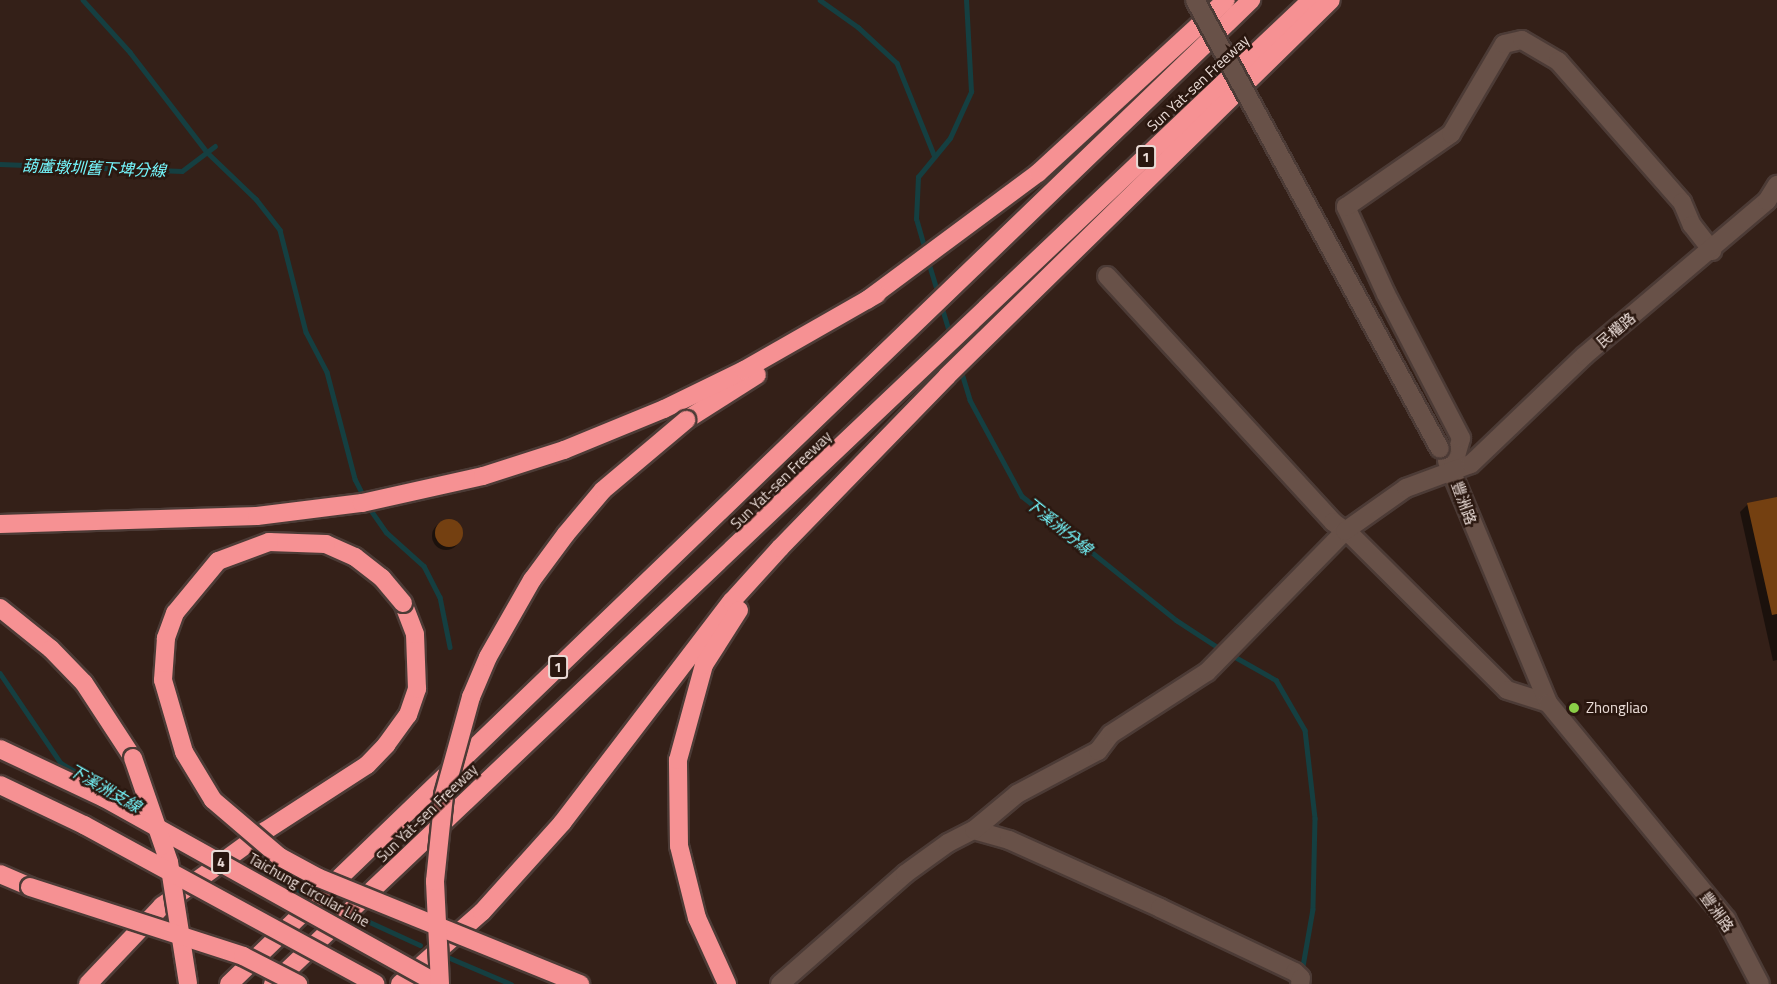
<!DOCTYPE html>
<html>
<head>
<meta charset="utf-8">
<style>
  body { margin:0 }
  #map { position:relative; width:1777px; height:984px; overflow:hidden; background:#342018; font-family:"Titillium Web","Noto Sans TC",sans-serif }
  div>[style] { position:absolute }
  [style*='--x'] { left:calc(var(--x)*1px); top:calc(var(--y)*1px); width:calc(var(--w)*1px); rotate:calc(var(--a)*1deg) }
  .shadow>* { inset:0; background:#0007 }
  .round { border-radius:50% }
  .stream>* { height:4.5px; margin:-2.25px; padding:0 2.25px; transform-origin:2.25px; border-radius:2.25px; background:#153f41 }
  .building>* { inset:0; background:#744011 }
  .roads { filter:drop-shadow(2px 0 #4c3b36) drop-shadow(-2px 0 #4c3b36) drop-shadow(0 2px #4c3b36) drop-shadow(0 -2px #4c3b36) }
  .minor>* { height:18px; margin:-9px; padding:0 9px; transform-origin:9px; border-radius:9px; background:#685148 }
  .highway>* { height:18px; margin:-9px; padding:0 9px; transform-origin:9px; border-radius:9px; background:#f69193 }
  .bridges { filter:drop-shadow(2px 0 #4c3b36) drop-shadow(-2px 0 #4c3b36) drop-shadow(0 2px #4c3b36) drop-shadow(0 -2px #4c3b36) }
  .minor-bridge>* { height:18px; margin:-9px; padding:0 9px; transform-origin:9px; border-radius:9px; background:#685148 }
  .highway-bridge>* { height:18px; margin:-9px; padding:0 9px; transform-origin:9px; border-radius:9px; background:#f69193 }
  .dots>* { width:16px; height:16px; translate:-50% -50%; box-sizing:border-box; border:3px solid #2a170f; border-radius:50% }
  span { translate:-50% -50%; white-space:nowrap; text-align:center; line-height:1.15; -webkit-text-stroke:5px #2a170f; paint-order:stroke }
  .shield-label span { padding:2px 4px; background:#2a170f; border:2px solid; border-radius:4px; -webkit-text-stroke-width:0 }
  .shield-label { font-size:14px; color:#e9dbd6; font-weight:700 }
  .street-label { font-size:15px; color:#e9dbd6 }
  .poi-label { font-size:15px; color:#e9dbd6 }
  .left { translate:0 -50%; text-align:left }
  .water-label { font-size:16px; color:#75f9ff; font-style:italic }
</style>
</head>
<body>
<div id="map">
  <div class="shadow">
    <i style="clip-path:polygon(1777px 498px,1777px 660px,1773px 661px,1740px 512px,1748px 504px)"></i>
    <i class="round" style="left:432px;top:522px;width:28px;height:28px"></i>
  </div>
  <div class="stream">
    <i style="--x:83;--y:0;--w:70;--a:47.9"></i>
    <i style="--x:130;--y:52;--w:126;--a:52.4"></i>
    <i style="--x:207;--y:152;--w:68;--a:43.8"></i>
    <i style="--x:256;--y:199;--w:39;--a:52"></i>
    <i style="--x:280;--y:230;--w:105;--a:75.7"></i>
    <i style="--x:306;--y:332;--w:45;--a:62.3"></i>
    <i style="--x:327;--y:372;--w:111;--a:75.3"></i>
    <i style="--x:355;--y:479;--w:22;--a:63"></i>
    <i style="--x:820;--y:0;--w:47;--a:35.4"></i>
    <i style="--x:858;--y:27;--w:53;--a:42.7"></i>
    <i style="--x:897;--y:63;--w:101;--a:68"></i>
    <i style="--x:0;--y:164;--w:182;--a:2.2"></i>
    <i style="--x:182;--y:171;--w:41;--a:-37.1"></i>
    <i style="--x:925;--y:250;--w:32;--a:-106"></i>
    <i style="--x:916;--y:219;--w:42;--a:-87.3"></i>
    <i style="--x:918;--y:177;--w:50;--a:-50.6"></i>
    <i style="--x:950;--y:138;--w:51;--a:-65.5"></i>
    <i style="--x:971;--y:92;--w:92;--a:-93.1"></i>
    <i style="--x:928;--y:260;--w:38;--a:73"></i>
    <i style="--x:941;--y:304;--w:34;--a:73"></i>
    <i style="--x:961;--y:370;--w:31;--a:73"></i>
    <i style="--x:970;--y:400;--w:109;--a:61.6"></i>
    <i style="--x:1022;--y:496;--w:198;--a:38.8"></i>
    <i style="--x:1176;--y:620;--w:55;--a:33.1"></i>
    <i style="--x:368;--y:506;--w:32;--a:55"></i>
    <i style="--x:386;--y:532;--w:51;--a:41.8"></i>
    <i style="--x:424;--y:566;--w:35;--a:63"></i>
    <i style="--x:440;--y:597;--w:51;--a:78.7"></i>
    <i style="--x:1230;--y:654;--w:53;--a:29.5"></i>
    <i style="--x:1276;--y:680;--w:58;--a:59.9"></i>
    <i style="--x:1305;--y:730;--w:89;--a:83.5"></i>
    <i style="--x:1315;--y:818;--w:91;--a:91.3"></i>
    <i style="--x:1313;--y:909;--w:64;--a:99.9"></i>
    <i style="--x:0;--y:673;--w:109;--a:55.9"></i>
    <i style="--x:61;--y:763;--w:48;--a:31.4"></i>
    <i style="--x:240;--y:864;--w:68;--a:25.4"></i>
    <i style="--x:361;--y:918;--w:65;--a:24.6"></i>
    <i style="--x:443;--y:955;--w:74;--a:23.1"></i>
  </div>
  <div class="building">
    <i style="clip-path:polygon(1777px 497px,1777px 614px,1772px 615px,1747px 503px)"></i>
    <i class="round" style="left:435px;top:519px;width:28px;height:28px"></i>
  </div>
  <div class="roads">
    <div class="minor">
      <i style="--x:1107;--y:276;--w:334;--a:47.4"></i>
      <i style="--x:1333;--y:522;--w:24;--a:36"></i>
      <i style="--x:1352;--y:536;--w:218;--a:44.8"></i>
      <i style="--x:1507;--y:690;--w:43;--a:17.6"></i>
      <i style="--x:1447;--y:461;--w:262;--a:67.3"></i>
      <i style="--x:1548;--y:703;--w:280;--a:50.5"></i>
      <i style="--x:1726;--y:919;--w:73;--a:62.4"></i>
      <i style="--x:1452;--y:470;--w:33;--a:-74"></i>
      <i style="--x:1461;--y:438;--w:162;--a:-117.5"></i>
      <i style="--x:1386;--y:294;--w:96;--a:-114.7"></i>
      <i style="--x:1346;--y:207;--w:128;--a:-34.8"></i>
      <i style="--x:1451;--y:134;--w:104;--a:-59.5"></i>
      <i style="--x:1504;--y:44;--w:18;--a:-13"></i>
      <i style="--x:1522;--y:40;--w:42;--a:30.3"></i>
      <i style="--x:1558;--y:61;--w:188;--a:48.7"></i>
      <i style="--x:1682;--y:202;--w:25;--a:67"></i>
      <i style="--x:1692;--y:225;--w:33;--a:52"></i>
      <i style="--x:974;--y:830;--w:36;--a:16"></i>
      <i style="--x:1009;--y:840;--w:166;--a:24.2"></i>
      <i style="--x:1160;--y:908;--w:149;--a:25.4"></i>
      <i style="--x:1295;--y:972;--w:8;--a:45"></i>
      <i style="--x:1301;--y:978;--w:6;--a:99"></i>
      <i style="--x:780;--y:984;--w:167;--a:-41.3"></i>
      <i style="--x:905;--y:874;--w:53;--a:-35.8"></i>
      <i style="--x:948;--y:843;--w:29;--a:-27"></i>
      <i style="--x:974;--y:830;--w:56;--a:-39.9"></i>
      <i style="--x:1017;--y:794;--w:92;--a:-28"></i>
      <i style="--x:1098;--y:751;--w:21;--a:-53"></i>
      <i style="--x:1111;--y:734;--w:114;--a:-32.9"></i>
      <i style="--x:1207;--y:672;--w:197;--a:-45.6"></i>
      <i style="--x:1345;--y:531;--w:75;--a:-35.2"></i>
      <i style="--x:1406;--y:488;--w:69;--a:-20.3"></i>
      <i style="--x:1471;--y:464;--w:156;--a:-43.7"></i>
      <i style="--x:1584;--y:356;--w:240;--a:-40.3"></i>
      <i style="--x:1767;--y:201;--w:19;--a:-58"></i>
    </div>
    <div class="highway">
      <i style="--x:867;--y:300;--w:213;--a:-36.6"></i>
      <i style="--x:1038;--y:173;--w:255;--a:-42.6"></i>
      <i style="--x:686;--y:420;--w:84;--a:-32.4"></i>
      <i style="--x:0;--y:524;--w:257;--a:-1.8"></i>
      <i style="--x:257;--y:516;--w:106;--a:-7.1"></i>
      <i style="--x:362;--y:503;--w:124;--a:-12.6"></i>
      <i style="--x:483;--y:476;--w:85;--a:-17.8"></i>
      <i style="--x:564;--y:450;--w:108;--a:-22.3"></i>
      <i style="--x:664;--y:409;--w:89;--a:-26"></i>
      <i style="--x:744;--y:370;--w:153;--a:-29.7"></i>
      <i style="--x:0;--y:608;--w:65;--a:38.8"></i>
      <i style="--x:51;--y:649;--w:47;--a:45.9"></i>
      <i style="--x:84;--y:683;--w:90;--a:56.8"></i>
      <i style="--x:0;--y:874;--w:33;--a:23"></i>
      <i style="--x:88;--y:984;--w:108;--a:-46.5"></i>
      <i style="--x:162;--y:906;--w:127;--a:-36.1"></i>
      <i style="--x:265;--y:831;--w:121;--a:-32.9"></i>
      <i style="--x:367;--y:765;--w:28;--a:-46"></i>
      <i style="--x:386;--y:745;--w:37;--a:-54"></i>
      <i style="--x:408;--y:715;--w:28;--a:-71"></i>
      <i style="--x:417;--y:689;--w:55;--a:-92.1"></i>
      <i style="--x:415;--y:634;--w:33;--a:-111"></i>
      <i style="--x:229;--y:984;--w:1419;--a:-43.91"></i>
      <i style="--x:273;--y:984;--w:1430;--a:-43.47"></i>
      <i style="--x:400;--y:984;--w:109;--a:-41.3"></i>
      <i style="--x:482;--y:912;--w:120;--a:-48"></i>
      <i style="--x:562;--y:823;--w:280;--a:-52.6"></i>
      <i style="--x:732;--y:601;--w:72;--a:-47.8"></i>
      <i style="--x:780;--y:548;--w:240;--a:-45.8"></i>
      <i style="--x:947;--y:376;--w:537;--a:-44.4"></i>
      <i style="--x:727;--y:984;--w:72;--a:-114.4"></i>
      <i style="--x:697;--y:918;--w:74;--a:-104"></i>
      <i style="--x:679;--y:846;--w:86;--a:-90.7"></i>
      <i style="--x:678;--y:760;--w:98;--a:-74.7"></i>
      <i style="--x:704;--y:665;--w:65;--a:-57.5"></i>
    </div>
  </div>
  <div class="bridges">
    <div class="minor-bridge">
      <i style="--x:1195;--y:0;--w:511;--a:61.38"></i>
    </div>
    <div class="highway-bridge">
      <i style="--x:403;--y:603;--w:33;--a:-130"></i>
      <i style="--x:382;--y:578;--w:34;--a:-142"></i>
      <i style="--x:355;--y:557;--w:32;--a:-156"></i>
      <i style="--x:326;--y:544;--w:57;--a:-178"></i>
      <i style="--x:269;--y:542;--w:54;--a:159.6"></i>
      <i style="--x:218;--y:561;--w:67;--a:129.6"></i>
      <i style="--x:175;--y:613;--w:27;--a:110"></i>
      <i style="--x:166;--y:638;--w:42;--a:94.1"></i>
      <i style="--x:163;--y:680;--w:75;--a:73.7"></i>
      <i style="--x:184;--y:752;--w:56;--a:58.9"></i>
      <i style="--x:213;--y:800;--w:88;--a:40.4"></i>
      <i style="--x:280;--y:857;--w:44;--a:28.3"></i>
      <i style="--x:319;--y:878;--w:282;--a:22.1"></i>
      <i style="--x:0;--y:749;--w:115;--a:25.2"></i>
      <i style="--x:104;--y:798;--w:382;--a:29.1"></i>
      <i style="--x:133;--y:758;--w:110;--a:70.9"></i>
      <i style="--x:169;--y:862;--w:123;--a:81.1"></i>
      <i style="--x:0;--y:785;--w:93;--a:25.5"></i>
      <i style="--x:84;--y:825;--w:332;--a:28.6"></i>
      <i style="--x:30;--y:887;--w:224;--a:17.9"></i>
      <i style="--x:243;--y:956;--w:62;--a:27"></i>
      <i style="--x:440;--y:984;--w:103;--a:-92.8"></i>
      <i style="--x:435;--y:881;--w:86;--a:-84"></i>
      <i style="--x:444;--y:795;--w:102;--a:-74.6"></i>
      <i style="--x:471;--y:697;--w:43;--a:-67"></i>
      <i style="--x:488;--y:657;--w:89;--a:-60.3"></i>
      <i style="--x:532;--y:580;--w:57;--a:-53.5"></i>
      <i style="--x:566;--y:534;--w:57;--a:-49.9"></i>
      <i style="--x:603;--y:490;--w:109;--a:-40.1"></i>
    </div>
  </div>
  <div class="dots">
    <i style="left:1574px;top:708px;background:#8ace47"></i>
  </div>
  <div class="shield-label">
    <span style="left:1146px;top:157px">1</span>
    <span style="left:558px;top:667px">1</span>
    <span style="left:221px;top:862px">4</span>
  </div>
  <div class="street-label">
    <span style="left:1198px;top:83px;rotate:-43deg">Sun Yat-sen Freeway</span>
    <span style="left:1616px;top:330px;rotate:-40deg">民權路</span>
    <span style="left:781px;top:480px;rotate:-44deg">Sun Yat-sen Freeway</span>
    <span style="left:1464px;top:503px;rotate:70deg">豐洲路</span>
    <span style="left:427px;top:813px;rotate:-44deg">Sun Yat-sen Freeway</span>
    <span style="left:309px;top:890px;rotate:29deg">Taichung Circular Line</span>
    <span style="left:1717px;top:912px;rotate:54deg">豐洲路</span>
  </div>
  <div class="poi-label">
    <span class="left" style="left:1586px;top:708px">Zhongliao</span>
  </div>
  <div class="water-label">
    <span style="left:94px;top:168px;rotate:2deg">葫蘆墩圳舊下埤分線</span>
    <span style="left:1059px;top:526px;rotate:39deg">下溪洲分線</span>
    <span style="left:105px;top:788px;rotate:30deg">下溪洲支線</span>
  </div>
</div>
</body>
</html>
